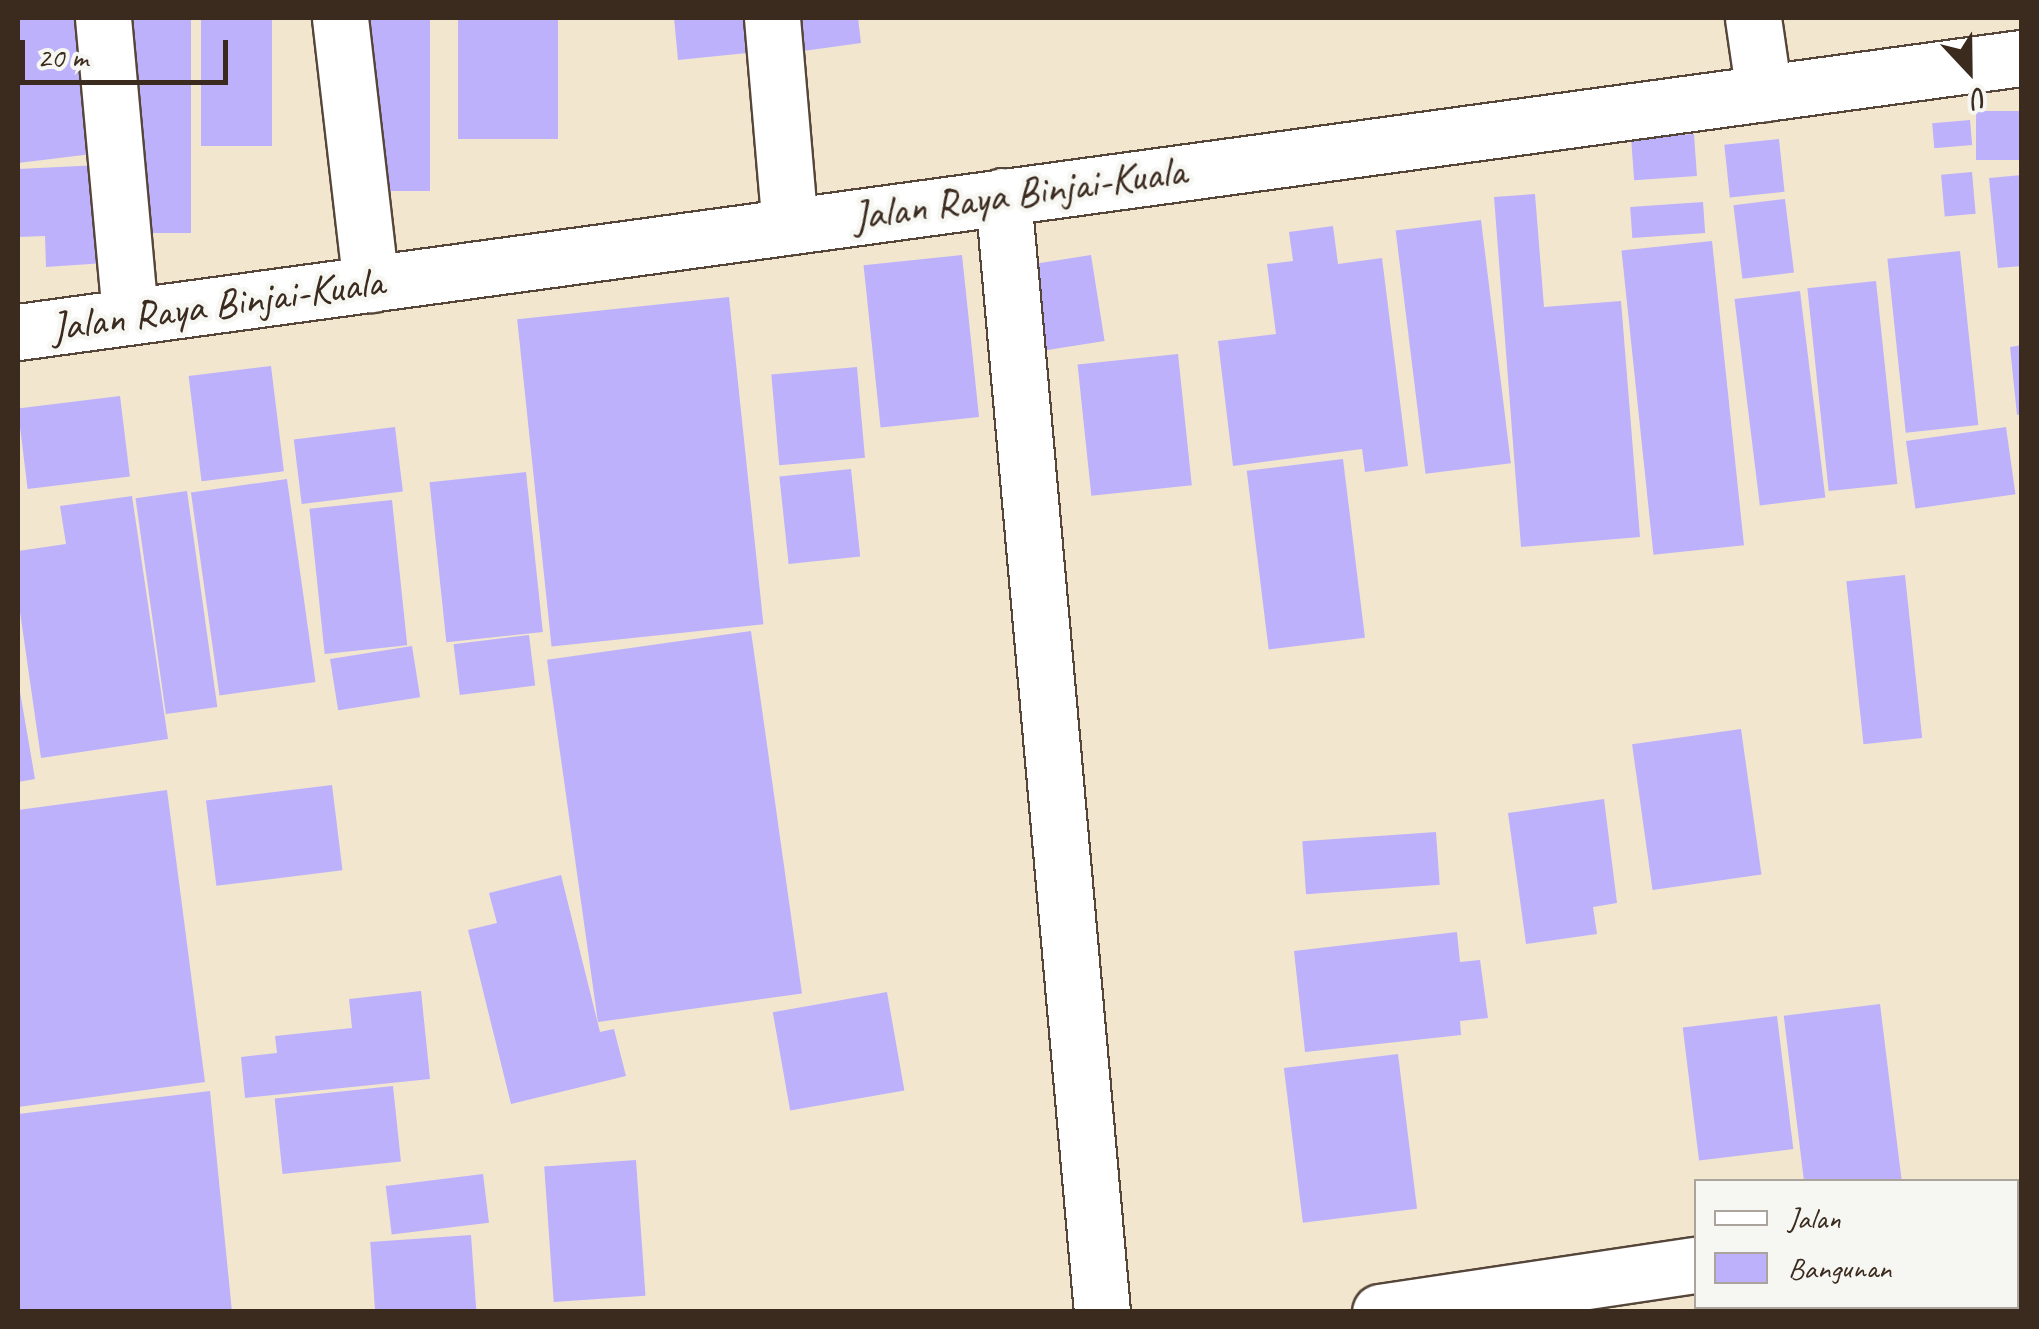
<!DOCTYPE html>
<html>
<head>
<meta charset="utf-8">
<style>
  body { margin:0 }
  #map { position:relative; width:2039px; height:1329px; overflow:hidden; background:#f2e6cf; font-family:Caveat,sans-serif }
  div>[style] { position:absolute }
  [style*='--x'] { left:calc(var(--x)*1px); top:calc(var(--y)*1px); width:calc(var(--w)*1px); rotate:calc(var(--a)*1deg) }
  .building>* { inset:0; background:#bdb1fc; transform-origin:0 0 }
  .roads { filter:drop-shadow(2px 0 #564639) drop-shadow(-2px 0 #564639) drop-shadow(0 2px #564639) drop-shadow(0 -2px #564639) }
  .minor>* { height:55px; margin:-27.5px; padding:0 27.5px; transform-origin:27.5px; border-radius:27.5px; background:#fff }
  .major>* { height:55px; margin:-27.5px; padding:0 27.5px; transform-origin:27.5px; border-radius:27.5px; background:#fff }
  span { translate:-50% -50%; white-space:nowrap; text-align:center; line-height:1.15; -webkit-text-stroke:9px #f6f6f2; paint-order:stroke }
  .street-label { font-size:42px; color:#3b2a1e }
  .frame { position:absolute; inset:0; border:20px solid #3b2a1e; pointer-events:none }
  .legend { position:absolute; left:1694px; top:1179px; width:325px; height:130px; box-sizing:border-box; background:#f6f6f2; border:2px solid #aba49d; margin:0; padding:12px 18px; list-style:none; font-size:30px; color:#3b2a1e }
  .legend li { display:flex; align-items:center; gap:20px; height:50px }
  .legend b { width:50px; border:2px solid #aba49d }
  .north { position:absolute; left:1919px; top:20px; width:100px; height:100px; -webkit-text-stroke:8px #f6f6f2; paint-order:stroke; rotate:158deg; font-size:28px; font-weight:700; line-height:40px; text-align:center; color:#3b2a1e }
  .north::after { content:''; display:block; margin:auto; width:35px; height:45px; background:#3b2a1e; clip-path:polygon(50% 0,100% 100%,50% 72%,0 100%) }
  .scale { position:absolute; left:20px; top:40px; width:208px; height:45px; box-sizing:border-box; border:5px solid #3b2a1e; border-top:0; padding-left:12px; font-size:30px; line-height:35px; white-space:nowrap; color:#3b2a1e; -webkit-text-stroke:8px #f6f6f2; paint-order:stroke }
</style>
</head>
<body>
<div id="map">
  <div class="building">
    <i style="clip-path:polygon(18px 18px,86px 18px,100px 153px,18px 163px)"></i>
    <i style="left:112px;top:18px;width:79px;height:215px"></i>
    <i style="left:201px;top:18px;width:71px;height:128px"></i>
    <i style="left:358px;top:18px;width:72px;height:173px"></i>
    <i style="left:458px;top:18px;width:100px;height:121px"></i>
    <i style="clip-path:polygon(674px 18px,753px 18px,757px 52px,678px 60px)"></i>
    <i style="clip-path:polygon(792px 18px,858px 18px,861px 43px,796px 52px)"></i>
    <i style="left:2022px;top:111px;width:49px;height:46px;rotate:90deg"></i>
    <i style="left:1970px;top:120px;width:25px;height:38px;rotate:85deg"></i>
    <i style="left:1694px;top:134px;width:42px;height:63px;rotate:86deg"></i>
    <i style="left:1779px;top:139px;width:53px;height:55px;rotate:84deg"></i>
    <i style="clip-path:polygon(100px 165px,105px 263px,46px 267px,45px 236px,18px 237px,18px 169px)"></i>
    <i style="left:1972px;top:172px;width:42px;height:31px;rotate:85deg"></i>
    <i style="clip-path:polygon(2022px 175px,2022px 266px,1998px 268px,1989px 178px)"></i>
    <i style="clip-path:polygon(1535px 194px,1544px 307px,1621px 301px,1640px 537px,1521px 547px,1494px 197px)"></i>
    <i style="left:1785px;top:199px;width:74px;height:52px;rotate:83deg"></i>
    <i style="left:1703px;top:202px;width:31px;height:73px;rotate:86deg"></i>
    <i style="left:1481px;top:220px;width:245px;height:86px;rotate:83deg"></i>
    <i style="clip-path:polygon(1333px 226px,1338px 264px,1382px 258px,1408px 466px,1365px 472px,1362px 449px,1233px 466px,1218px 341px,1276px 334px,1267px 264px,1293px 261px,1289px 232px)"></i>
    <i style="left:1712px;top:241px;width:306px;height:91px;rotate:84deg"></i>
    <i style="left:1960px;top:251px;width:175px;height:73px;rotate:84deg"></i>
    <i style="left:962px;top:255px;width:163px;height:99px;rotate:84deg"></i>
    <i style="left:1091px;top:255px;width:87px;height:61px;rotate:81deg"></i>
    <i style="left:1876px;top:281px;width:204px;height:69px;rotate:84deg"></i>
    <i style="left:1800px;top:291px;width:208px;height:66px;rotate:83deg"></i>
    <i style="left:729px;top:297px;width:329px;height:213px;rotate:84deg"></i>
    <i style="clip-path:polygon(2022px 345px,2022px 414px,2017px 415px,2010px 347px)"></i>
    <i style="left:1178px;top:354px;width:132px;height:101px;rotate:84deg"></i>
    <i style="left:271px;top:366px;width:106px;height:83px;rotate:83deg"></i>
    <i style="left:857px;top:367px;width:91px;height:86px;rotate:85deg"></i>
    <i style="left:120px;top:396px;width:81px;height:103px;rotate:83deg"></i>
    <i style="left:395px;top:427px;width:65px;height:102px;rotate:83deg"></i>
    <i style="left:2006px;top:427px;width:68px;height:101px;rotate:82deg"></i>
    <i style="left:1343px;top:459px;width:180px;height:97px;rotate:83deg"></i>
    <i style="left:851px;top:469px;width:88px;height:72px;rotate:84deg"></i>
    <i style="left:526px;top:472px;width:161px;height:97px;rotate:84deg"></i>
    <i style="left:287px;top:479px;width:205px;height:97px;rotate:82deg"></i>
    <i style="left:187px;top:491px;width:218px;height:52px;rotate:82deg"></i>
    <i style="clip-path:polygon(132px 496px,168px 739px,41px 758px,18px 598px,18px 551px,66px 544px,60px 506px)"></i>
    <i style="left:392px;top:500px;width:146px;height:83px;rotate:84deg"></i>
    <i style="left:1905px;top:575px;width:164px;height:59px;rotate:84deg"></i>
    <i style="left:751px;top:631px;width:366px;height:206px;rotate:82deg"></i>
    <i style="left:529px;top:635px;width:51px;height:76px;rotate:83deg"></i>
    <i style="left:412px;top:646px;width:52px;height:83px;rotate:81deg"></i>
    <i style="clip-path:polygon(18px 680px,35px 779px,18px 782px)"></i>
    <i style="left:1741px;top:729px;width:147px;height:110px;rotate:82deg"></i>
    <i style="left:332px;top:785px;width:86px;height:127px;rotate:83deg"></i>
    <i style="clip-path:polygon(167px 790px,205px 1082px,18px 1107px,18px 810px)"></i>
    <i style="clip-path:polygon(1604px 799px,1617px 903px,1593px 907px,1597px 934px,1526px 944px,1508px 813px)"></i>
    <i style="left:1436px;top:832px;width:53px;height:134px;rotate:86deg"></i>
    <i style="clip-path:polygon(561px 875px,600px 1032px,614px 1029px,626px 1076px,511px 1104px,468px 930px,497px 923px,489px 893px)"></i>
    <i style="clip-path:polygon(1457px 932px,1460px 962px,1480px 960px,1488px 1018px,1460px 1021px,1461px 1035px,1305px 1052px,1294px 951px)"></i>
    <i style="clip-path:polygon(421px 991px,430px 1079px,245px 1098px,241px 1057px,277px 1053px,275px 1036px,352px 1028px,349px 999px)"></i>
    <i style="left:887px;top:992px;width:100px;height:116px;rotate:80deg"></i>
    <i style="left:1880px;top:1004px;width:179px;height:97px;rotate:83deg"></i>
    <i style="left:1777px;top:1016px;width:134px;height:95px;rotate:83deg"></i>
    <i style="left:1398px;top:1054px;width:156px;height:115px;rotate:83deg"></i>
    <i style="left:393px;top:1086px;width:76px;height:119px;rotate:84deg"></i>
    <i style="clip-path:polygon(210px 1091px,232px 1312px,18px 1312px,18px 1114px)"></i>
    <i style="left:636px;top:1160px;width:136px;height:92px;rotate:86deg"></i>
    <i style="left:483px;top:1174px;width:49px;height:98px;rotate:83deg"></i>
    <i style="left:471px;top:1235px;width:77px;height:101px;rotate:86deg"></i>
  </div>
  <div class="roads">
    <div class="minor">
      <i style="--x:103;--y:18;--w:299;--a:84.8"></i>
      <i style="--x:340;--y:18;--w:268;--a:83.4"></i>
      <i style="--x:772;--y:18;--w:209;--a:85.1"></i>
      <i style="--x:1753;--y:18;--w:76;--a:81.7"></i>
      <i style="--x:1003;--y:196;--w:1120;--a:84.93"></i>
      <i style="--x:2016;--y:1219;--w:6;--a:-9"></i>
      <i style="--x:1380;--y:1312;--w:319;--a:-8.5"></i>
    </div>
    <div class="major">
      <i style="--x:18;--y:332;--w:2023;--a:-7.79"></i>
    </div>
  </div>
  <div class="street-label">
    <span style="left:1019px;top:194px;rotate:-8deg">Jalan Raya Binjai-Kuala</span>
    <span style="left:217px;top:305px;rotate:-8deg">Jalan Raya Binjai-Kuala</span>
  </div>
  <div class="frame"></div>
  <ul class="legend">
  <li><b style="height:12px;background:#fff"></b>Jalan</li>
  <li><b style="height:28px;background:#bdb1fc"></b>Bangunan</li>
  </ul>
  <div class="north">U</div>
  <div class="scale">20 m</div>
</div>
</body>
</html>
